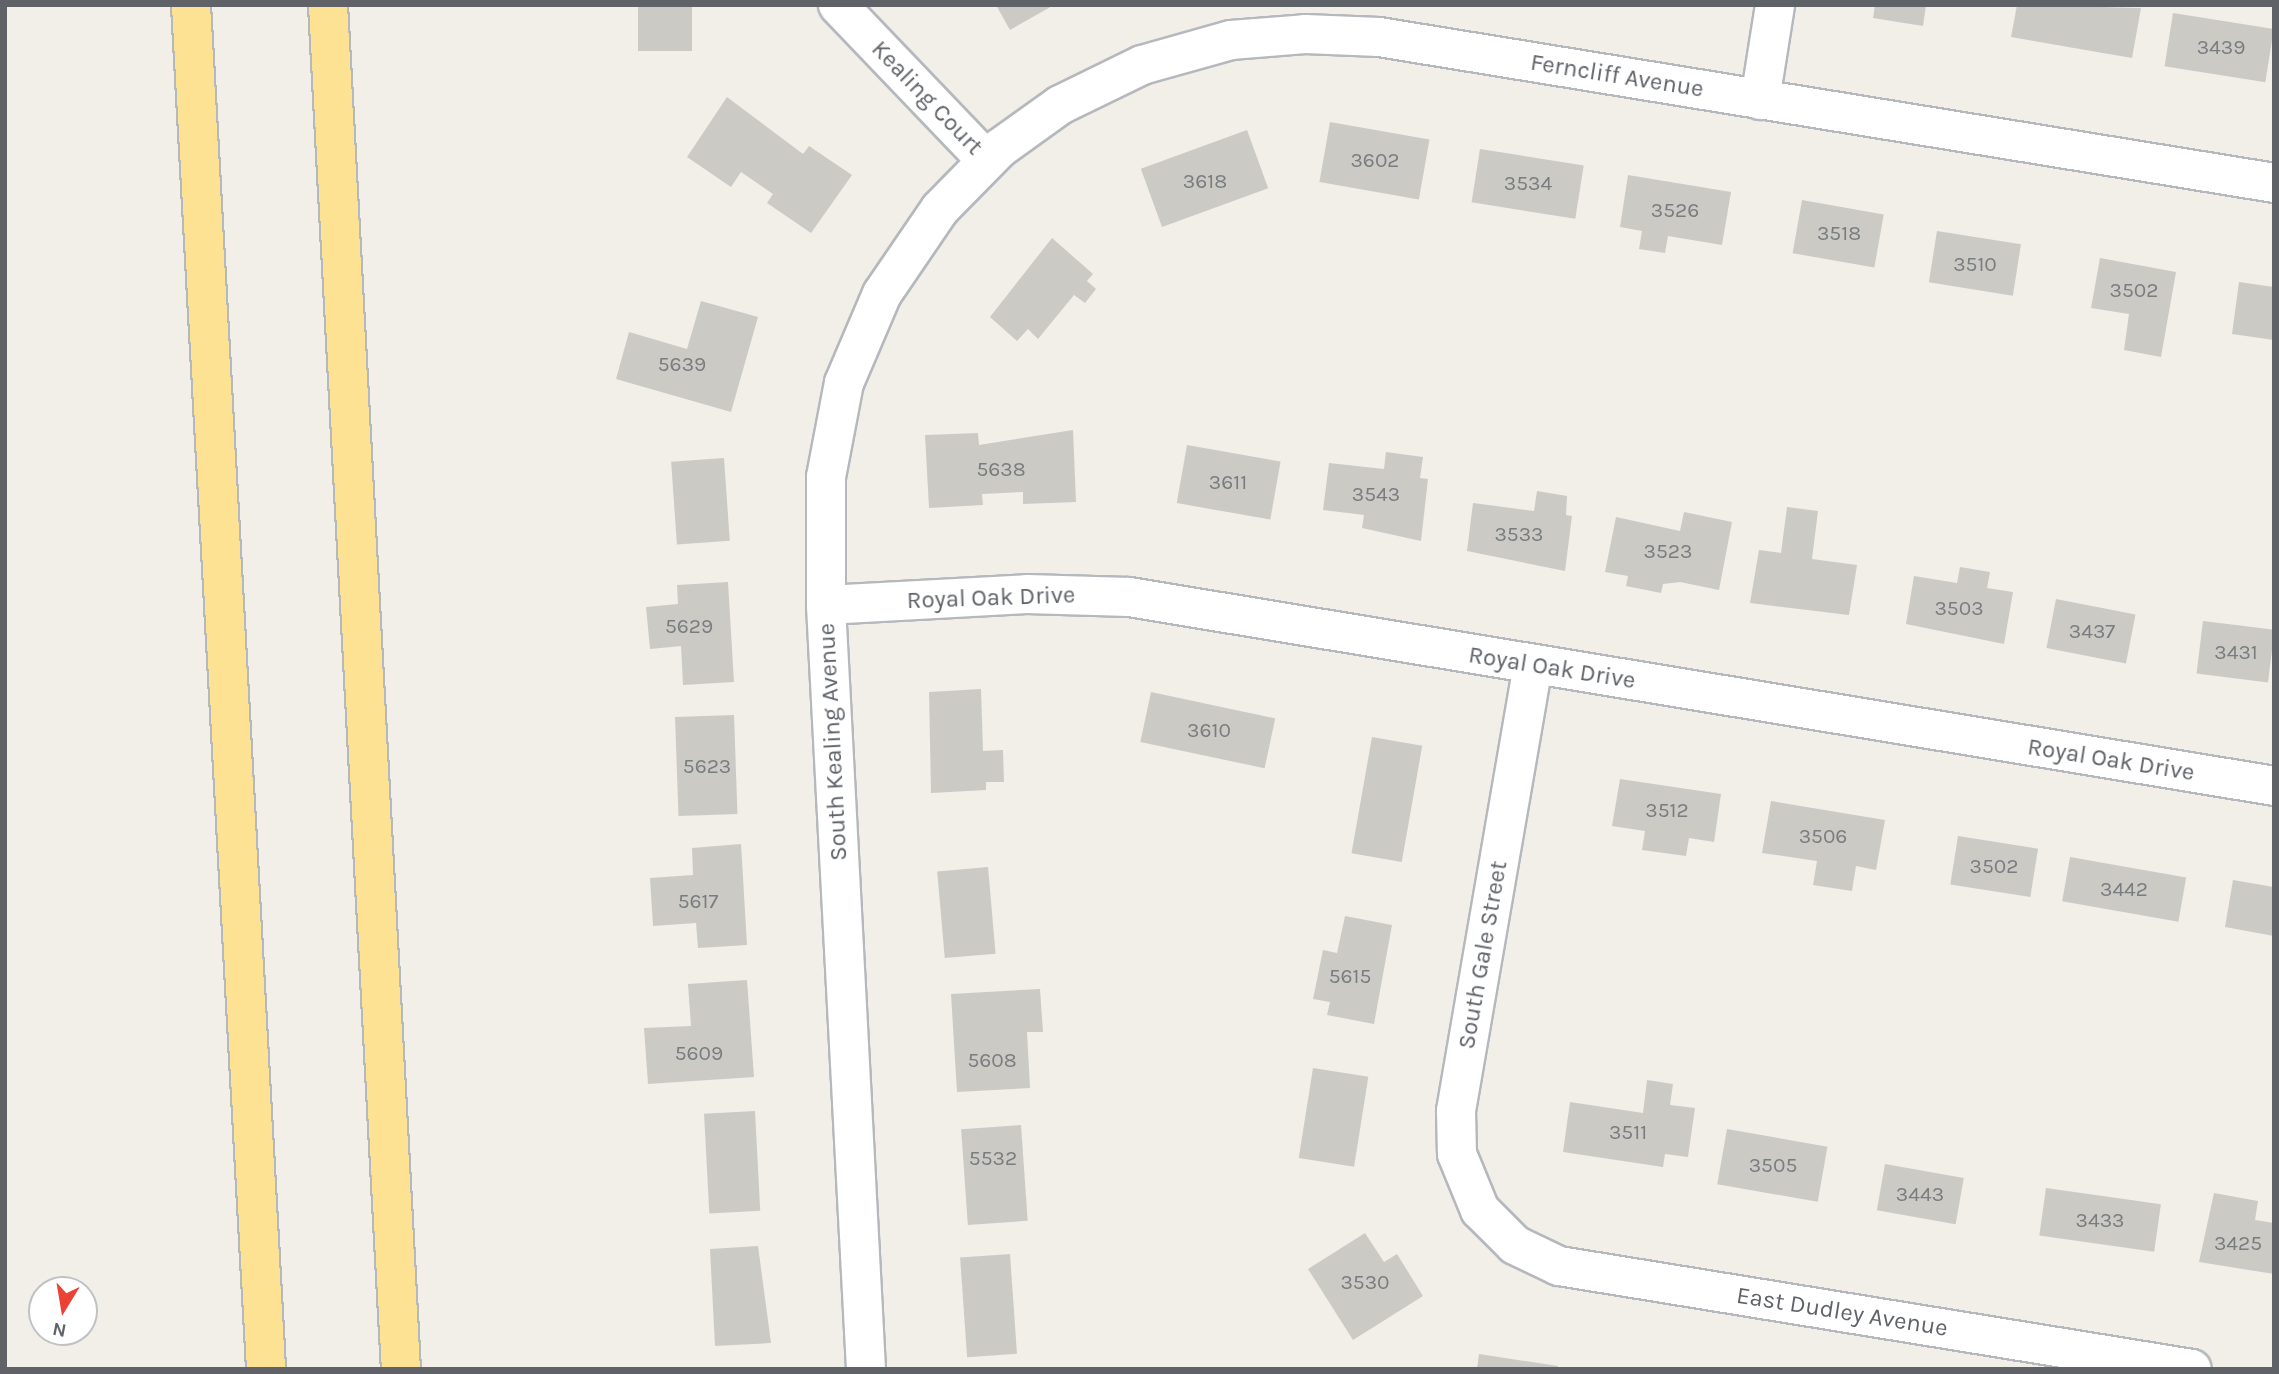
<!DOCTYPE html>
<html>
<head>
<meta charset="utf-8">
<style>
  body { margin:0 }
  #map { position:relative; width:2279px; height:1374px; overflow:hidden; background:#f1efe8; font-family:Karla,sans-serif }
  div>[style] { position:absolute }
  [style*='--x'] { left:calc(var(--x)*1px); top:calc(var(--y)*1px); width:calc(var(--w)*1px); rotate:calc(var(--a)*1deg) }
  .building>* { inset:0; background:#cccac5; transform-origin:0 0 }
  .roads { filter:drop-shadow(2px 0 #b5b8bc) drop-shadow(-2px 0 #b5b8bc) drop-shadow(0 2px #b5b8bc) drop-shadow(0 -2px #b5b8bc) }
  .minor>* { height:38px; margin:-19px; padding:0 19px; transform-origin:19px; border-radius:19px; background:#fff }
  .motorway>* { height:38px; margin:-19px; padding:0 19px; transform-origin:19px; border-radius:19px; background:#fde293 }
  span { translate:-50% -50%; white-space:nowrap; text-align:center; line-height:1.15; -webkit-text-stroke:5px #fff; paint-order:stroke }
  .number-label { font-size:21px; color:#7a7d7f }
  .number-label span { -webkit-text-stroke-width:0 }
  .street-label { font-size:24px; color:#5f6368 }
  .frame { position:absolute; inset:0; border:7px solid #5f6368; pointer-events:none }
  .north { position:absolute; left:28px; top:1276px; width:70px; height:70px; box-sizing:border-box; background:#fff; border:2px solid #bfc1c3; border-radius:50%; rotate:191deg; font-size:19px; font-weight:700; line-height:28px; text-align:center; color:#5f6368 }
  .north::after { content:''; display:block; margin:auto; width:24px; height:32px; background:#ea4335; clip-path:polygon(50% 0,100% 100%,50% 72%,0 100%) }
</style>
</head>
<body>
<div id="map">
  <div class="building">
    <i style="left:638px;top:5px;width:54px;height:46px"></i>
    <i style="clip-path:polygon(996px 5px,1054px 5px,1010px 30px)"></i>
    <i style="clip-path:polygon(1875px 5px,1926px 5px,1923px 26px,1873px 18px)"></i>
    <i style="clip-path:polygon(2017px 5px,2141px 8px,2132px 58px,2011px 37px)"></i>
    <i style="left:2173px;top:13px;width:102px;height:54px;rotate:9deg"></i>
    <i style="clip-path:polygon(727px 97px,803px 154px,809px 146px,852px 175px,811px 233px,767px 203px,773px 194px,741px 172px,731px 187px,687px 157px)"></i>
    <i style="left:1330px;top:122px;width:101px;height:61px;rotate:10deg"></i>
    <i style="left:1247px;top:130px;width:62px;height:113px;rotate:70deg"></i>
    <i style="left:1480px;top:149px;width:105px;height:54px;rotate:9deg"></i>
    <i style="clip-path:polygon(1628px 175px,1731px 192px,1722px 245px,1668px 236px,1665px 253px,1639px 249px,1642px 231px,1620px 227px)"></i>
    <i style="left:1802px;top:200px;width:83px;height:54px;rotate:10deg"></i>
    <i style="left:1937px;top:231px;width:85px;height:52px;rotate:9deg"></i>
    <i style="clip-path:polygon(1052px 238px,1093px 274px,1087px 281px,1096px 289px,1085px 303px,1074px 295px,1038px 339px,1028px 329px,1017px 341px,990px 317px)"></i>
    <i style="clip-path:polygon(2100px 258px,2176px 272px,2161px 357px,2124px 350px,2129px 314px,2091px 308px)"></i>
    <i style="clip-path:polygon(2239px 282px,2274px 287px,2274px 340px,2232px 334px)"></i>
    <i style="clip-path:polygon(701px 301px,758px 317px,731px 412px,616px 379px,629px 332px,687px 349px)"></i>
    <i style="clip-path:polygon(1073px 430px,1076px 502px,1023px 504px,1023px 492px,982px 494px,983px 505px,929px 508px,925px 435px,978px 433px,979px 445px)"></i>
    <i style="left:1187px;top:445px;width:95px;height:59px;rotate:10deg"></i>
    <i style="clip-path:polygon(1386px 452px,1423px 457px,1420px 478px,1428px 479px,1421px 541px,1362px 528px,1364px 515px,1323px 510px,1329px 463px,1384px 469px)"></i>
    <i style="left:724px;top:458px;width:83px;height:53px;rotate:86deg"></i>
    <i style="clip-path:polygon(1537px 491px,1567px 496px,1566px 515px,1572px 516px,1565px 571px,1467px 551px,1473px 503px,1534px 511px)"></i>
    <i style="clip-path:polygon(1787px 507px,1818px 511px,1812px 559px,1857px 565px,1849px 615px,1750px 603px,1759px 550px,1781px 553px)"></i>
    <i style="clip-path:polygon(1684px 512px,1732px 522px,1719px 590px,1680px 582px,1663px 584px,1661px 593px,1626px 586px,1628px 576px,1605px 572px,1616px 517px,1680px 531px)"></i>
    <i style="clip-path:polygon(1960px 567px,1990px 572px,1987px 588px,2013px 592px,2004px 644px,1906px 624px,1914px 576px,1957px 583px)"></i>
    <i style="clip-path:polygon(728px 582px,734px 682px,683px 685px,681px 646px,650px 649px,646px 607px,678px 604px,677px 585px)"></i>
    <i style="left:2056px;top:599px;width:81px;height:50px;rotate:11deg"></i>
    <i style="left:2203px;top:621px;width:72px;height:53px;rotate:7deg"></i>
    <i style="clip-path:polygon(981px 689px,983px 751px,1003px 750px,1004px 782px,986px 782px,986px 790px,931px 793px,929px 692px)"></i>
    <i style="left:1151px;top:692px;width:127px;height:51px;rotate:12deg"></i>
    <i style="left:734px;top:715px;width:99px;height:59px;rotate:88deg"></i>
    <i style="left:1372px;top:737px;width:51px;height:118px;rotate:10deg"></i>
    <i style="clip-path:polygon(1620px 779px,1721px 794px,1714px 842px,1689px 838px,1686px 856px,1642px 850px,1645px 831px,1612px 826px)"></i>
    <i style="clip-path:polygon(1771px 801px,1885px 820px,1876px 870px,1856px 866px,1852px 891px,1813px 885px,1817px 861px,1762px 853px)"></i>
    <i style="left:1958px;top:836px;width:81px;height:49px;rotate:9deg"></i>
    <i style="clip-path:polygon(741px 844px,747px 945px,698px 948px,696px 923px,653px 926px,650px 878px,693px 875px,692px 848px)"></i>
    <i style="left:2070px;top:857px;width:118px;height:45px;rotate:10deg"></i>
    <i style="left:988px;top:867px;width:87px;height:51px;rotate:85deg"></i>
    <i style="clip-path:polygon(2233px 880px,2274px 887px,2274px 936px,2225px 927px)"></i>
    <i style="clip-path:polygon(1345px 916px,1392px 925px,1374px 1024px,1327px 1015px,1330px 1002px,1313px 999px,1323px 950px,1337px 953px)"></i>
    <i style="clip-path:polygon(747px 980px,754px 1077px,648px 1084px,644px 1028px,691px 1026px,688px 984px)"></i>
    <i style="clip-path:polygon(1040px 989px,1043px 1032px,1027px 1032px,1030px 1088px,957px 1092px,951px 994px)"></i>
    <i style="left:1313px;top:1068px;width:56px;height:91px;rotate:9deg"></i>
    <i style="clip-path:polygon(1647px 1080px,1673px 1084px,1670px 1105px,1695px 1108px,1688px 1157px,1665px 1154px,1663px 1167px,1563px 1152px,1570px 1102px,1643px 1113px)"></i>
    <i style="left:755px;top:1111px;width:100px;height:51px;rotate:87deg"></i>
    <i style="left:1021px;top:1125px;width:96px;height:60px;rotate:86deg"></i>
    <i style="left:1727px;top:1129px;width:102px;height:56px;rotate:10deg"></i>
    <i style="left:1885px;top:1164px;width:80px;height:47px;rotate:10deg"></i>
    <i style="left:2046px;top:1188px;width:116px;height:48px;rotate:8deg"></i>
    <i style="clip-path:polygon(2214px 1193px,2258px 1201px,2255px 1220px,2274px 1223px,2274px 1274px,2199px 1262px)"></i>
    <i style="clip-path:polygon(1365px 1233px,1384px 1262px,1397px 1254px,1423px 1296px,1353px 1340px,1308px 1269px)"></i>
    <i style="clip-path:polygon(758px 1246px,771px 1343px,715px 1346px,710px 1249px)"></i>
    <i style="left:1010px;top:1254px;width:100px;height:50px;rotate:86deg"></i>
    <i style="clip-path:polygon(1479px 1354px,1558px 1366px,1557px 1369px,1477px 1369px)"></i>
  </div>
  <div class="roads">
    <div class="minor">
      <i style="--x:838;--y:5;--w:214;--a:46.3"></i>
      <i style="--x:1760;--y:100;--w:96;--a:-81"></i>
      <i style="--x:826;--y:605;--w:201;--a:-3.1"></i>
      <i style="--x:1027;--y:594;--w:102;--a:1.7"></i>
      <i style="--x:1129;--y:597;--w:1160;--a:9.37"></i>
      <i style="--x:1533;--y:665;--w:453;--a:99.8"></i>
      <i style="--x:1456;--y:1111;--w:43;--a:88.7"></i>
      <i style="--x:1457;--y:1154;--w:61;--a:67.7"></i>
      <i style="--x:1480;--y:1210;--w:49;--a:45"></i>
      <i style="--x:1515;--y:1245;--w:49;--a:25.5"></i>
      <i style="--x:1559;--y:1266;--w:641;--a:9.24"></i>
      <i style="--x:866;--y:1369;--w:765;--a:-93"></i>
      <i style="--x:826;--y:605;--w:128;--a:-90"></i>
      <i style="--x:826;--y:477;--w:96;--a:-79.2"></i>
      <i style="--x:844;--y:383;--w:97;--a:-66.9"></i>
      <i style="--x:882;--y:294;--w:103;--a:-55.7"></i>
      <i style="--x:940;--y:209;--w:86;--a:-45.5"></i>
      <i style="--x:1000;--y:148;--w:74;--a:-35.6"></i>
      <i style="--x:1060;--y:105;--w:91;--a:-26"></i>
      <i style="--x:1142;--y:65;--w:92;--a:-15.7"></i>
      <i style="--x:1231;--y:40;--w:74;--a:-4.6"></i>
      <i style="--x:1305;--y:34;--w:74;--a:2.3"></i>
      <i style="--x:1379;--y:37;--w:907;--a:9.26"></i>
    </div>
    <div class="motorway">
      <i style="--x:191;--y:5;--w:1366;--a:86.85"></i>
      <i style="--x:328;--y:5;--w:1366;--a:86.94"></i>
    </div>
  </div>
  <div class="number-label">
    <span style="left:2221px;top:47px">3439</span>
    <span style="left:1375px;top:160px">3602</span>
    <span style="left:1205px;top:181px">3618</span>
    <span style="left:1528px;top:183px">3534</span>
    <span style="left:1675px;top:210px">3526</span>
    <span style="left:1839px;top:233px">3518</span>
    <span style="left:1975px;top:264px">3510</span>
    <span style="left:2134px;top:290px">3502</span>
    <span style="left:682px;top:364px">5639</span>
    <span style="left:1001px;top:469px">5638</span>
    <span style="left:1228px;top:482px">3611</span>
    <span style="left:1376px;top:494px">3543</span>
    <span style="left:1519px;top:534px">3533</span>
    <span style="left:1668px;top:551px">3523</span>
    <span style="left:1959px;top:608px">3503</span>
    <span style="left:689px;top:626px">5629</span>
    <span style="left:2092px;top:631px">3437</span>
    <span style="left:2236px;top:652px">3431</span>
    <span style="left:1209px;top:730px">3610</span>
    <span style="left:707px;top:766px">5623</span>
    <span style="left:1667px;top:810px">3512</span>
    <span style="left:1823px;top:836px">3506</span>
    <span style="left:1994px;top:866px">3502</span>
    <span style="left:2124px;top:889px">3442</span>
    <span style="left:698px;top:901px">5617</span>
    <span style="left:1350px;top:976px">5615</span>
    <span style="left:699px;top:1053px">5609</span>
    <span style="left:992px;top:1060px">5608</span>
    <span style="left:1628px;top:1132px">3511</span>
    <span style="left:993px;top:1158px">5532</span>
    <span style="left:1773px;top:1165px">3505</span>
    <span style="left:1920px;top:1194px">3443</span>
    <span style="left:2100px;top:1220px">3433</span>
    <span style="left:2238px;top:1243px">3425</span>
    <span style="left:1365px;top:1282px">3530</span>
  </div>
  <div class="street-label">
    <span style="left:1617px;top:76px;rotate:9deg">Ferncliff Avenue</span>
    <span style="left:927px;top:98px;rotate:46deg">Kealing Court</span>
    <span style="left:991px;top:598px;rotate:-2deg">Royal Oak Drive</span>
    <span style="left:1552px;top:668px;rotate:9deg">Royal Oak Drive</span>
    <span style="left:833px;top:742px;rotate:-93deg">South Kealing Avenue</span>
    <span style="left:2111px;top:760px;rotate:9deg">Royal Oak Drive</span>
    <span style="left:1483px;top:955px;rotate:-80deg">South Gale Street</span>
    <span style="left:1842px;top:1312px;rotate:9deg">East Dudley Avenue</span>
  </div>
  <div class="frame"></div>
  <div class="north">N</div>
</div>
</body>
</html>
